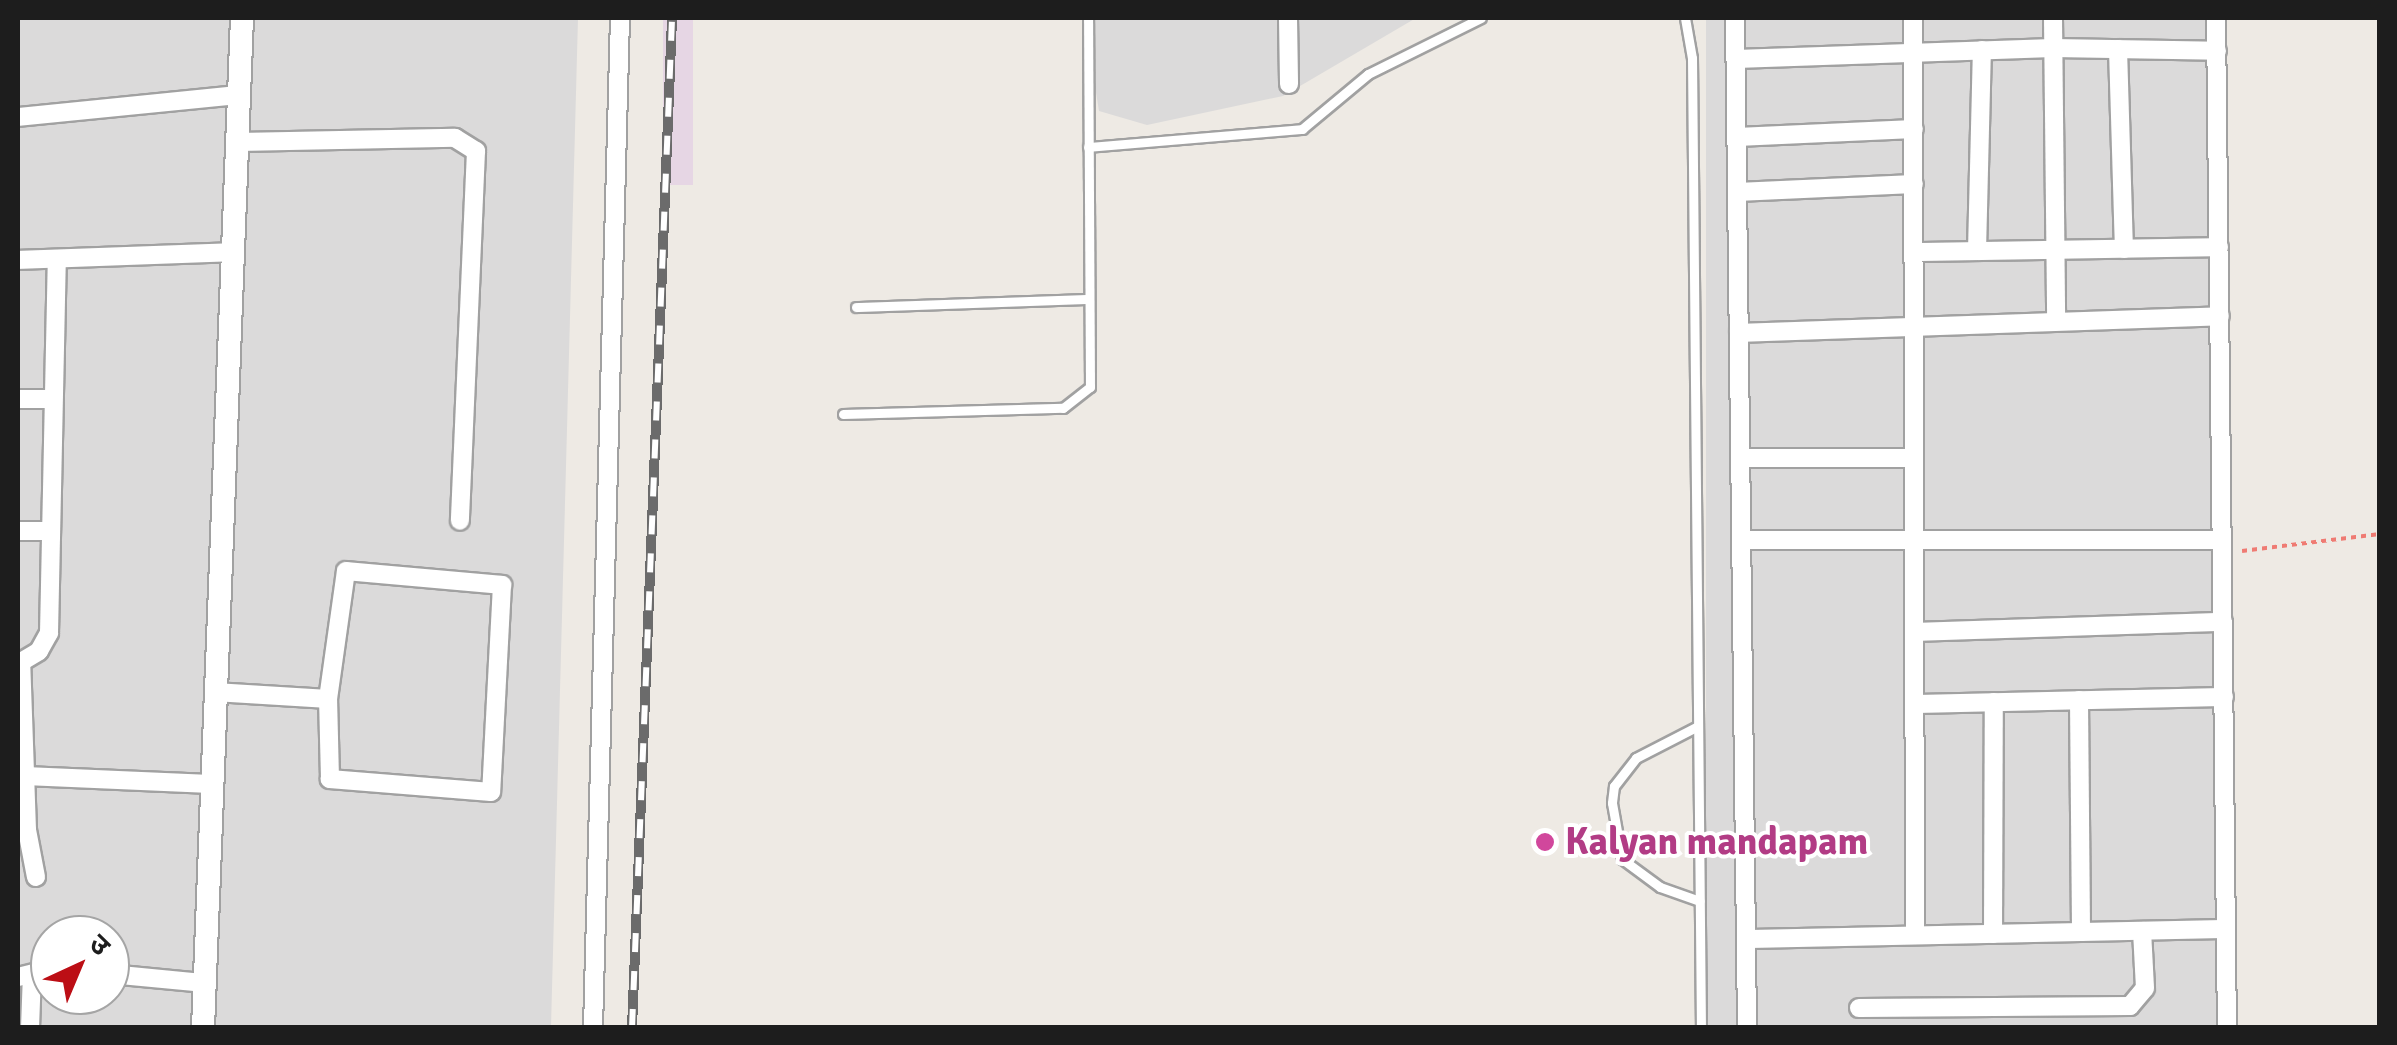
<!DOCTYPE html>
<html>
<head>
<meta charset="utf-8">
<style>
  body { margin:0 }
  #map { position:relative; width:2397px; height:1045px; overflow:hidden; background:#eeeae4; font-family:Signika,"Noto Sans Devanagari",sans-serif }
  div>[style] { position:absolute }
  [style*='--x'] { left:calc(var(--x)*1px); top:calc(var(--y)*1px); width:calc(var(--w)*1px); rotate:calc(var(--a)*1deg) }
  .residential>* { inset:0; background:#dbdada; transform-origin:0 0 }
  .industrial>* { inset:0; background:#e6d6e4; transform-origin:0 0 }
  .path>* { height:4px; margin-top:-2px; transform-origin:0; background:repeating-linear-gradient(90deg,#ef7b73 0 5px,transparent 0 10px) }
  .roads { filter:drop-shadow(2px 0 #a1a1a1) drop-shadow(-2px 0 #a1a1a1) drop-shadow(0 2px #a1a1a1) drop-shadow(0 -2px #a1a1a1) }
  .service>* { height:9px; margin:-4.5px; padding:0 4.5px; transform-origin:4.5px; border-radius:4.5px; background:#fff }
  .minor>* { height:18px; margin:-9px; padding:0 9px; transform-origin:9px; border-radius:9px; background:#fff }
  .tertiary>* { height:22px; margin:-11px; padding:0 11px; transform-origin:11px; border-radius:11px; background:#fff }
  .rail>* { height:10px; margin-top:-5px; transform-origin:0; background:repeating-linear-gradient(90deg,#fff 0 19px,#6b6b6b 0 38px); box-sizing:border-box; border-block:2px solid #6b6b6b }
  .dots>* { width:28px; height:28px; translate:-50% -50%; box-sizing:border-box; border:5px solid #fff; border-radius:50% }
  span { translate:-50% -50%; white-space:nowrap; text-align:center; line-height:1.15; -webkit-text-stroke:8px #fff; paint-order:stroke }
  .hotel-label { font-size:38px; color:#b23c85; font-weight:700 }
  .left { translate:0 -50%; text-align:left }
  .frame { position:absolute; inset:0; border:20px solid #1d1d1d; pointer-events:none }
  .north { position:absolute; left:30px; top:915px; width:100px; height:100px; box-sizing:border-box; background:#fff; border:2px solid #a5a5a5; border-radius:50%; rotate:44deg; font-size:28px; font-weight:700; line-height:40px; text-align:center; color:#1d1d1d }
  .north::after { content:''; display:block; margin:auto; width:35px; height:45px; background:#bc0e15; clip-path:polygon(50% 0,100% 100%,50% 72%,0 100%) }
</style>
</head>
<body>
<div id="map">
  <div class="residential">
    <i style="clip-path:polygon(evenodd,18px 18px,578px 18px,551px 1027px,18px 1027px,18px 18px,50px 935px,110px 935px,110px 995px,50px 995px,50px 935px)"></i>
    <i style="clip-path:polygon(1084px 18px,1416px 18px,1283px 96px,1147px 125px,1099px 111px)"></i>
    <i style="left:1706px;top:18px;width:515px;height:1009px"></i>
  </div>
  <div class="industrial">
    <i style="left:663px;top:18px;width:30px;height:167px"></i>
  </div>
  <div class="path">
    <i style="--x:2242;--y:551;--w:139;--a:-7"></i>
  </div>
  <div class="roads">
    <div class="service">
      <i style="--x:1685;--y:18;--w:41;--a:80.1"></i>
      <i style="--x:1692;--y:58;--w:970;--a:89.47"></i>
      <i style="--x:1088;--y:147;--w:215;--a:-4.8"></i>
      <i style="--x:1302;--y:129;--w:86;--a:-39.8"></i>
      <i style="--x:1368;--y:74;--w:126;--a:-26.4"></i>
      <i style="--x:856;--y:307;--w:233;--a:-2"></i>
      <i style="--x:843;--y:414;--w:220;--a:-1.6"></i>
      <i style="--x:1063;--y:408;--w:34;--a:-38"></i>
      <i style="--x:1090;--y:387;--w:369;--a:-90.3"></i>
      <i style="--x:1698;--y:726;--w:70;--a:152.7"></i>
      <i style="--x:1636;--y:758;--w:36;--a:128"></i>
      <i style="--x:1614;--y:786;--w:17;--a:97"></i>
      <i style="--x:1612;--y:803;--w:57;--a:79.9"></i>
      <i style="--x:1622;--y:859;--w:47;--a:36.4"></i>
      <i style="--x:1660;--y:887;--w:42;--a:19.3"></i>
    </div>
    <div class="minor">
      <i style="--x:1288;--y:18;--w:66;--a:89.1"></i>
      <i style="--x:1735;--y:18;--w:1010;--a:89.32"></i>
      <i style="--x:1913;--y:18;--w:917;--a:89.88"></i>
      <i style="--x:2053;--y:18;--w:302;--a:89.4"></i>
      <i style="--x:2216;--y:18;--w:1010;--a:89.38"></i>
      <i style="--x:2118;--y:49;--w:200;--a:88.3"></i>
      <i style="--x:1736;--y:59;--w:317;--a:-2"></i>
      <i style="--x:2053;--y:48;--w:164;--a:1"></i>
      <i style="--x:18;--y:117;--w:222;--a:-5.7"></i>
      <i style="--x:1737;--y:137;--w:177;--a:-2.6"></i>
      <i style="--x:238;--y:142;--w:217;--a:-1.1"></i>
      <i style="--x:455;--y:138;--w:25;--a:32"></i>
      <i style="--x:476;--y:151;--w:370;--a:92.5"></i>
      <i style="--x:1737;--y:192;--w:177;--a:-2.6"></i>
      <i style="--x:1977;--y:251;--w:201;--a:-88.6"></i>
      <i style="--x:1914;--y:252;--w:305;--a:-0.9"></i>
      <i style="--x:18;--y:260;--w:217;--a:-2.1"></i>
      <i style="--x:1739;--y:333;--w:481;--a:-2"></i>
      <i style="--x:18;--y:399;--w:33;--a:0"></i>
      <i style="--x:1741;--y:458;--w:173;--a:0"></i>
      <i style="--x:18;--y:531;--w:29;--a:0"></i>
      <i style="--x:1742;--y:540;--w:480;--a:0"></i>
      <i style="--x:1915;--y:632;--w:308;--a:-1.9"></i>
      <i style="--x:215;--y:692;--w:113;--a:3.5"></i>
      <i style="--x:328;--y:699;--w:129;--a:-82"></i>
      <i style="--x:346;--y:571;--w:157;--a:5.1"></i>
      <i style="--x:502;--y:585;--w:207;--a:93"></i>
      <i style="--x:491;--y:792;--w:162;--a:-175.4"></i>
      <i style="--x:330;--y:779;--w:80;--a:-91.4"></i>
      <i style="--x:2079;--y:700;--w:232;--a:89.5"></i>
      <i style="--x:1915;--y:704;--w:309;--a:-1.3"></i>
      <i style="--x:25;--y:776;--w:186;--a:2.5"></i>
      <i style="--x:36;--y:877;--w:48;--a:-100.8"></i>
      <i style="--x:27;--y:830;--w:168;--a:-92"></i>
      <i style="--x:21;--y:662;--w:21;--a:-31"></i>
      <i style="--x:39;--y:651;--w:21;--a:-61"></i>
      <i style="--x:49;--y:633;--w:372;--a:-88.8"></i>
      <i style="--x:1993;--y:934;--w:232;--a:-89.8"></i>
      <i style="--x:1747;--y:939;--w:479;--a:-1.2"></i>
      <i style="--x:110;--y:974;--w:93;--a:5.5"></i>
      <i style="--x:18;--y:977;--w:33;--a:-14"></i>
      <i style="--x:1859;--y:1008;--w:271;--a:-0.4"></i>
      <i style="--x:2130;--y:1006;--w:23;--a:-50"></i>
      <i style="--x:2145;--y:988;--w:57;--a:-93"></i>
      <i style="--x:30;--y:1028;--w:54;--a:-87.9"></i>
      <i style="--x:593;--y:1028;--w:1010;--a:-88.47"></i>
    </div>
    <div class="tertiary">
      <i style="--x:203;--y:1028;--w:1011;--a:-87.79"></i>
    </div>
  </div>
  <div class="rail">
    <i style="--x:632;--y:1028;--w:1011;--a:-87.73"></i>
  </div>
  <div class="dots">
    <i style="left:1545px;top:842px;background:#d1479c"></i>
  </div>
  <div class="hotel-label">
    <span class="left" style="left:1565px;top:842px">Kalyan mandapam</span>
  </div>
  <div class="frame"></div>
  <div class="north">उ</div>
</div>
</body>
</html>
